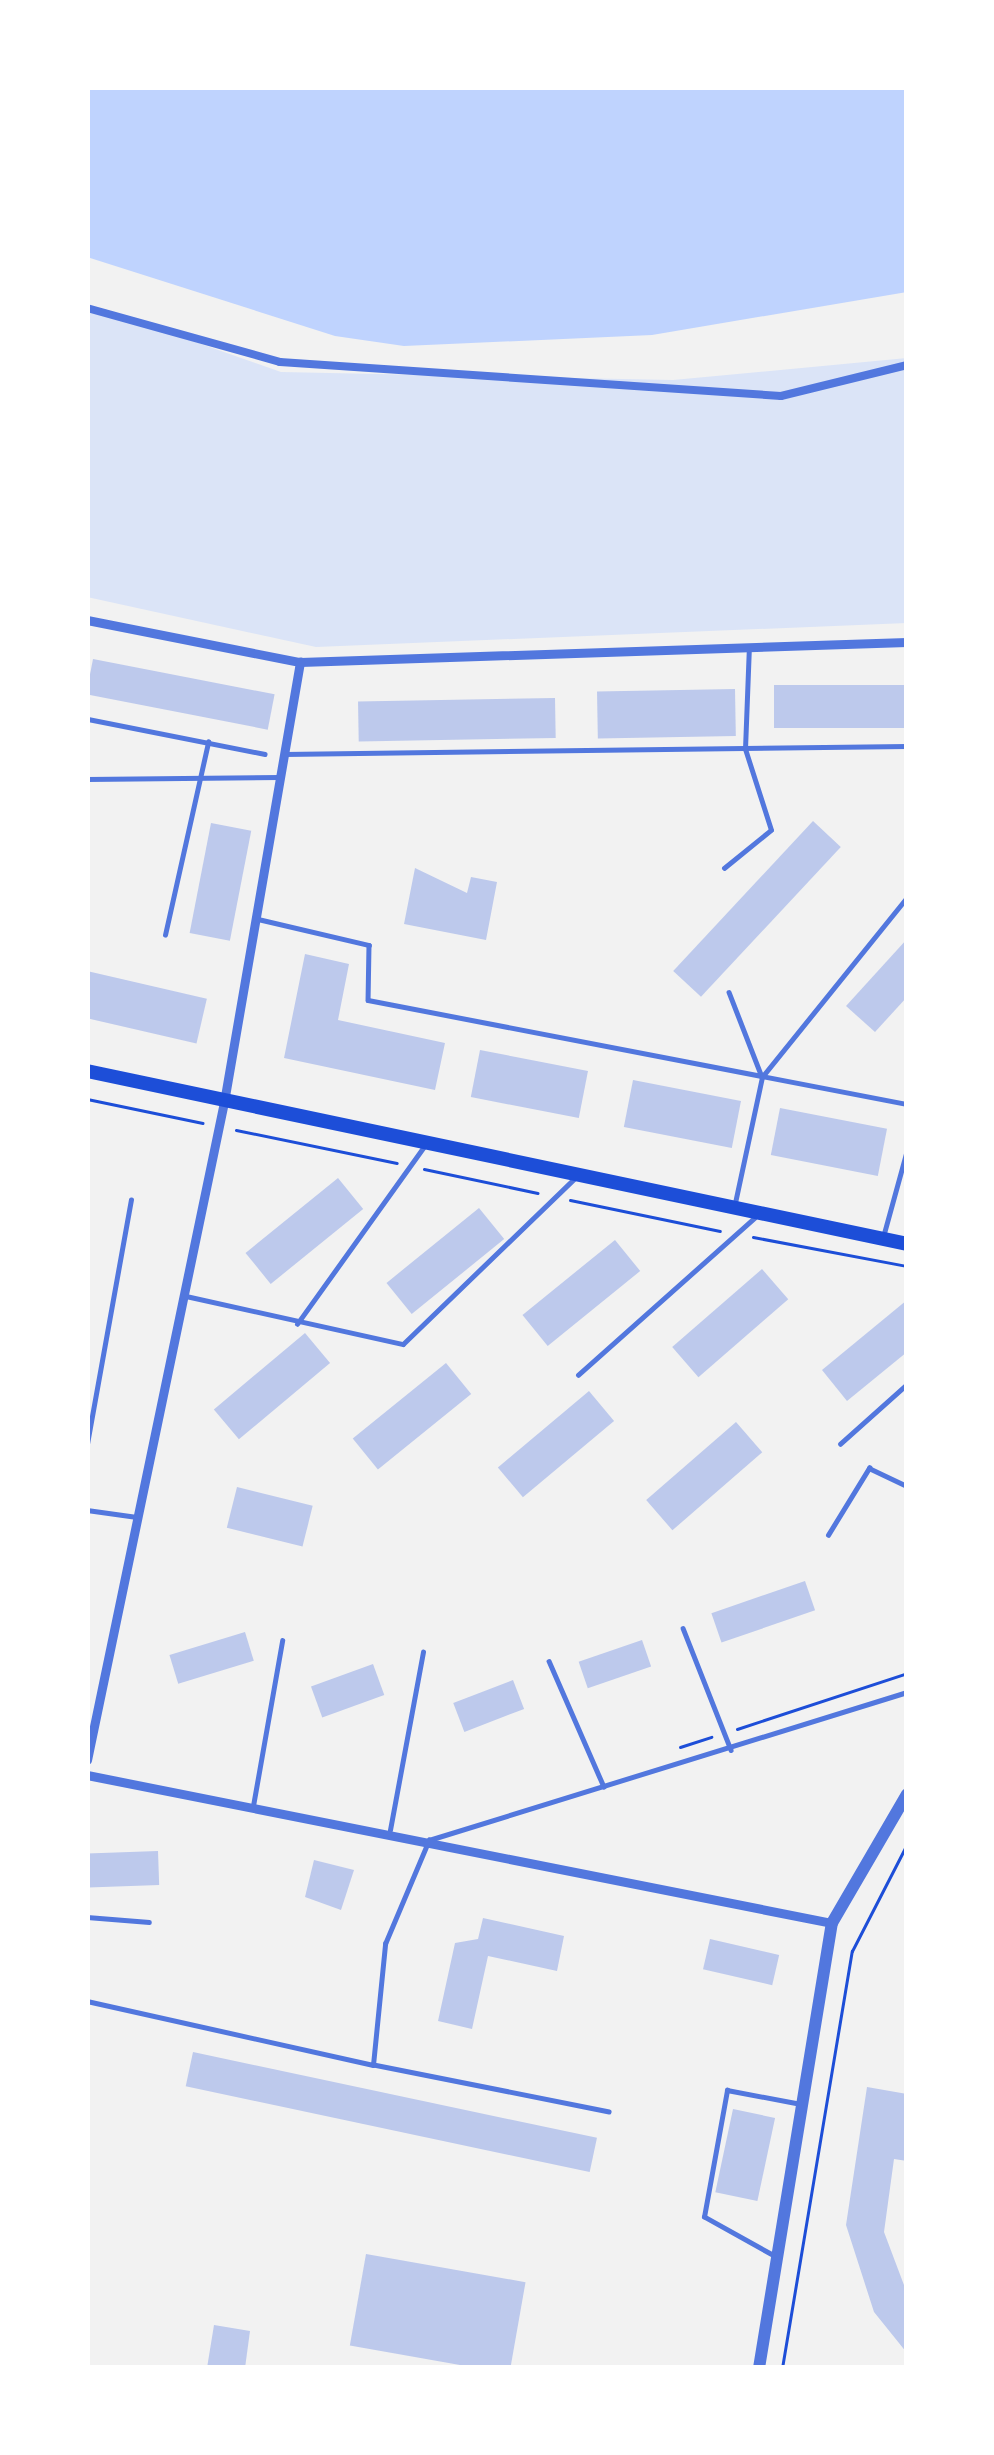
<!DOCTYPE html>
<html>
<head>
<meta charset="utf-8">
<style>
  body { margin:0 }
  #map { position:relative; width:994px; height:2455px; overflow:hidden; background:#f2f2f2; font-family:"Source Sans 3",sans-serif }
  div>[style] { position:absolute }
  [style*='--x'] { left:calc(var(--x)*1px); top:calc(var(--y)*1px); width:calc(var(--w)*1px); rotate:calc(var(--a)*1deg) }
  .green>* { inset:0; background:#dbe4f7 }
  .water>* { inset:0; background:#bfd3fe }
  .building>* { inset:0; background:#bdc9ec; transform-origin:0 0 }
  .path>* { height:3px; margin:-1.5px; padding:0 1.5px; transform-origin:1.5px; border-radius:1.5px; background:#1d4ed8 }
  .service>* { height:4.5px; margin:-2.25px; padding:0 2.25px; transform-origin:2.25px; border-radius:2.25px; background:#5277de }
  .pedestrian>* { height:8px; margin:-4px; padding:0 4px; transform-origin:4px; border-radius:4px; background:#5277de }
  .minor>* { height:9px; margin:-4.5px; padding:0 4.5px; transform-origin:4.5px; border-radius:4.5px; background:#5277de }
  .tertiary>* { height:12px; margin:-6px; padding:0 6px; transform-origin:6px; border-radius:6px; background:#5277de }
  .secondary>* { height:14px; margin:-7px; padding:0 7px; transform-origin:7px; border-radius:7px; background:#1d4ed8 }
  span { translate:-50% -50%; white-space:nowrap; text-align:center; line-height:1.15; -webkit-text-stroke:9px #fff; paint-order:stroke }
  .frame { position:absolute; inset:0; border:90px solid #fff; pointer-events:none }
</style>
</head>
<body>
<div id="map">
  <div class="green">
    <i style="clip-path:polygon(87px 304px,281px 372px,673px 380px,907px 358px,907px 623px,316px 647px,87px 597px)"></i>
  </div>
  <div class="water">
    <i style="clip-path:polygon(87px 87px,907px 87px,907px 292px,652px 335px,404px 346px,335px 336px,87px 257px)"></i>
  </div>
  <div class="building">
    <i style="left:93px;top:659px;width:185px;height:36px;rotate:11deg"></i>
    <i style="left:907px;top:685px;width:43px;height:133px;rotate:90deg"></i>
    <i style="left:735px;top:689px;width:47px;height:138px;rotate:89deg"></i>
    <i style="left:555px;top:698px;width:40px;height:197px;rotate:89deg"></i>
    <i style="left:813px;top:821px;width:38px;height:205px;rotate:43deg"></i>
    <i style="left:211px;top:823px;width:41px;height:112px;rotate:11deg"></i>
    <i style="clip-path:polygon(415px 868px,467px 893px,471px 877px,497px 882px,486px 940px,404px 924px)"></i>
    <i style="clip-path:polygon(907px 939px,907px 997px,875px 1032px,846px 1006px)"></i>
    <i style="clip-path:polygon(305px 954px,349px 964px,338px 1020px,445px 1043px,435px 1090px,284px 1058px)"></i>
    <i style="left:87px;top:971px;width:123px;height:46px;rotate:13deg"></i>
    <i style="left:480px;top:1050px;width:110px;height:48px;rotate:11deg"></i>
    <i style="left:633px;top:1080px;width:110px;height:48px;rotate:11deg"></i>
    <i style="left:780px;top:1108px;width:109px;height:48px;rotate:11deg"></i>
    <i style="left:338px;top:1178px;width:40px;height:119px;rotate:51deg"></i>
    <i style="left:479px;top:1208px;width:40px;height:119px;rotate:51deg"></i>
    <i style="left:615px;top:1240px;width:40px;height:119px;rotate:51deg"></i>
    <i style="left:762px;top:1269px;width:40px;height:119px;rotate:49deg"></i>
    <i style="clip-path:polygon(907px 1300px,907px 1352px,847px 1401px,822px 1370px)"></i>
    <i style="left:305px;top:1333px;width:39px;height:119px;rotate:50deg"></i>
    <i style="left:446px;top:1363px;width:40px;height:120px;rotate:51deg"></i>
    <i style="left:589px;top:1391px;width:39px;height:119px;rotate:50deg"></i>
    <i style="left:736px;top:1422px;width:40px;height:119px;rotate:49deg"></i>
    <i style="left:237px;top:1487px;width:78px;height:42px;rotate:14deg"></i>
    <i style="left:805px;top:1581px;width:31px;height:99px;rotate:71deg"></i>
    <i style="left:245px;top:1632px;width:30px;height:79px;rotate:73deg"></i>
    <i style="left:642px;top:1640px;width:28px;height:67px;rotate:71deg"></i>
    <i style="left:373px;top:1664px;width:33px;height:66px;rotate:70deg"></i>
    <i style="left:513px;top:1680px;width:31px;height:64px;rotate:69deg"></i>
    <i style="left:158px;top:1851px;width:34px;height:71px;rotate:88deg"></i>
    <i style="clip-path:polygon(314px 1860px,354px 1870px,341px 1910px,305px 1897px)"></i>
    <i style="clip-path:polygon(483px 1918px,564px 1936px,557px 1971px,488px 1956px,472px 2029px,438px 2021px,455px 1943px,478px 1939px)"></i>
    <i style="left:710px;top:1939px;width:71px;height:31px;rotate:13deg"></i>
    <i style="left:193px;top:2052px;width:413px;height:35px;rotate:12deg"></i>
    <i style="clip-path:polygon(867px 2087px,907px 2094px,907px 2161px,894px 2159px,884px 2232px,907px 2293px,907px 2353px,874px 2312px,846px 2225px)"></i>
    <i style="left:733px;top:2109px;width:43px;height:85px;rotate:12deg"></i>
    <i style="left:366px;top:2254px;width:162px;height:93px;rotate:10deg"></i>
    <i style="clip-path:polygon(214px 2325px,250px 2331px,245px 2368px,207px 2368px)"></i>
  </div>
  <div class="path">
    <i style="--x:87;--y:1099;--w:118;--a:11.7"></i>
    <i style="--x:236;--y:1130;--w:164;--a:11.6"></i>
    <i style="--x:424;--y:1169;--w:116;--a:11.9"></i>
    <i style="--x:570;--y:1200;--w:153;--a:11.7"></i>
    <i style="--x:753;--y:1237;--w:157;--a:10.7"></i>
    <i style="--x:737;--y:1729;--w:179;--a:-18.2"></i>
    <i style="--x:680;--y:1747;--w:33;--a:-18"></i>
    <i style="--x:782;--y:2368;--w:423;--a:-80.5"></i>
    <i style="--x:852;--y:1951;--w:120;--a:-62.8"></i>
  </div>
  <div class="service">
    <i style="--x:88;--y:719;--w:180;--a:11.2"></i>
    <i style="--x:284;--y:754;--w:623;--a:-0.74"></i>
    <i style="--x:87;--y:779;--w:192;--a:-0.6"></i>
    <i style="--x:724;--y:868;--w:60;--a:-39"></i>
    <i style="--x:771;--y:830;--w:85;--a:-107.8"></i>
    <i style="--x:745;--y:749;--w:102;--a:-87.8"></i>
    <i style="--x:258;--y:919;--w:114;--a:13.2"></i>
    <i style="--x:369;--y:945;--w:55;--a:91"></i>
    <i style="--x:368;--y:1000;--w:549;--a:10.92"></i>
    <i style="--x:165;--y:935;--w:198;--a:-77.4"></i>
    <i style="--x:729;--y:992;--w:91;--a:68.8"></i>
    <i style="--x:735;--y:1203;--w:129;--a:-77.9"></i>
    <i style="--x:762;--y:1077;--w:231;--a:-51.1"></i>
    <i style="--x:883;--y:1237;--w:90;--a:-74.6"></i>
    <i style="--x:186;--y:1296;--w:222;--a:12.5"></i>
    <i style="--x:403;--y:1344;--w:240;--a:-44"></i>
    <i style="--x:297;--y:1324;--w:221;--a:-54.4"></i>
    <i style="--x:578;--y:1375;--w:236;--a:-41.7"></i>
    <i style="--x:87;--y:1444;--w:248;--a:-79.8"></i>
    <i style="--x:840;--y:1444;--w:90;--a:-41.8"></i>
    <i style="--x:87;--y:1510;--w:50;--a:8"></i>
    <i style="--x:828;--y:1535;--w:79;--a:-58.5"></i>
    <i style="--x:869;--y:1468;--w:42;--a:25.3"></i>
    <i style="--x:683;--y:1628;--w:131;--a:68.5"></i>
    <i style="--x:549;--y:1661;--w:137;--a:66.4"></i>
    <i style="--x:253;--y:1806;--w:168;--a:-80"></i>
    <i style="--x:390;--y:1830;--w:181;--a:-79.5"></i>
    <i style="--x:87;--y:1917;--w:62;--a:4.6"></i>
    <i style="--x:87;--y:2001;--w:293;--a:12.6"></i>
    <i style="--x:609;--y:2112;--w:241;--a:-168.7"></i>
    <i style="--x:373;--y:2065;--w:122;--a:-84.3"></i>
    <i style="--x:385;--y:1944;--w:113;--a:-67.1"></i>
    <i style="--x:429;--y:1840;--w:500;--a:-17.2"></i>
    <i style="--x:776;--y:2257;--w:82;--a:-150.9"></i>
    <i style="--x:704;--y:2217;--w:129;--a:-79.7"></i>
    <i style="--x:727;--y:2090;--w:75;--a:10.7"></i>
  </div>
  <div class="pedestrian">
    <i style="--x:87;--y:308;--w:200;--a:15.6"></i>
    <i style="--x:280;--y:362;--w:502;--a:3.88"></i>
    <i style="--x:781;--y:396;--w:130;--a:-13.8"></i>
  </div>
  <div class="minor">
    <i style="--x:87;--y:620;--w:217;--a:11.2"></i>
    <i style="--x:300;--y:662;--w:607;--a:-1.89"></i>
    <i style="--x:87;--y:1760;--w:672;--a:-78.24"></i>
    <i style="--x:224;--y:1102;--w:447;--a:-80.2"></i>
    <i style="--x:87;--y:1775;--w:760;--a:11.24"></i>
  </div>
  <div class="tertiary">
    <i style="--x:759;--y:2368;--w:451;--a:-80.7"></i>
    <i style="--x:832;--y:1923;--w:149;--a:-59.8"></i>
  </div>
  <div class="secondary">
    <i style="--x:87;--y:1071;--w:838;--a:11.91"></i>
  </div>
  <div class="frame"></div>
</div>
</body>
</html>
